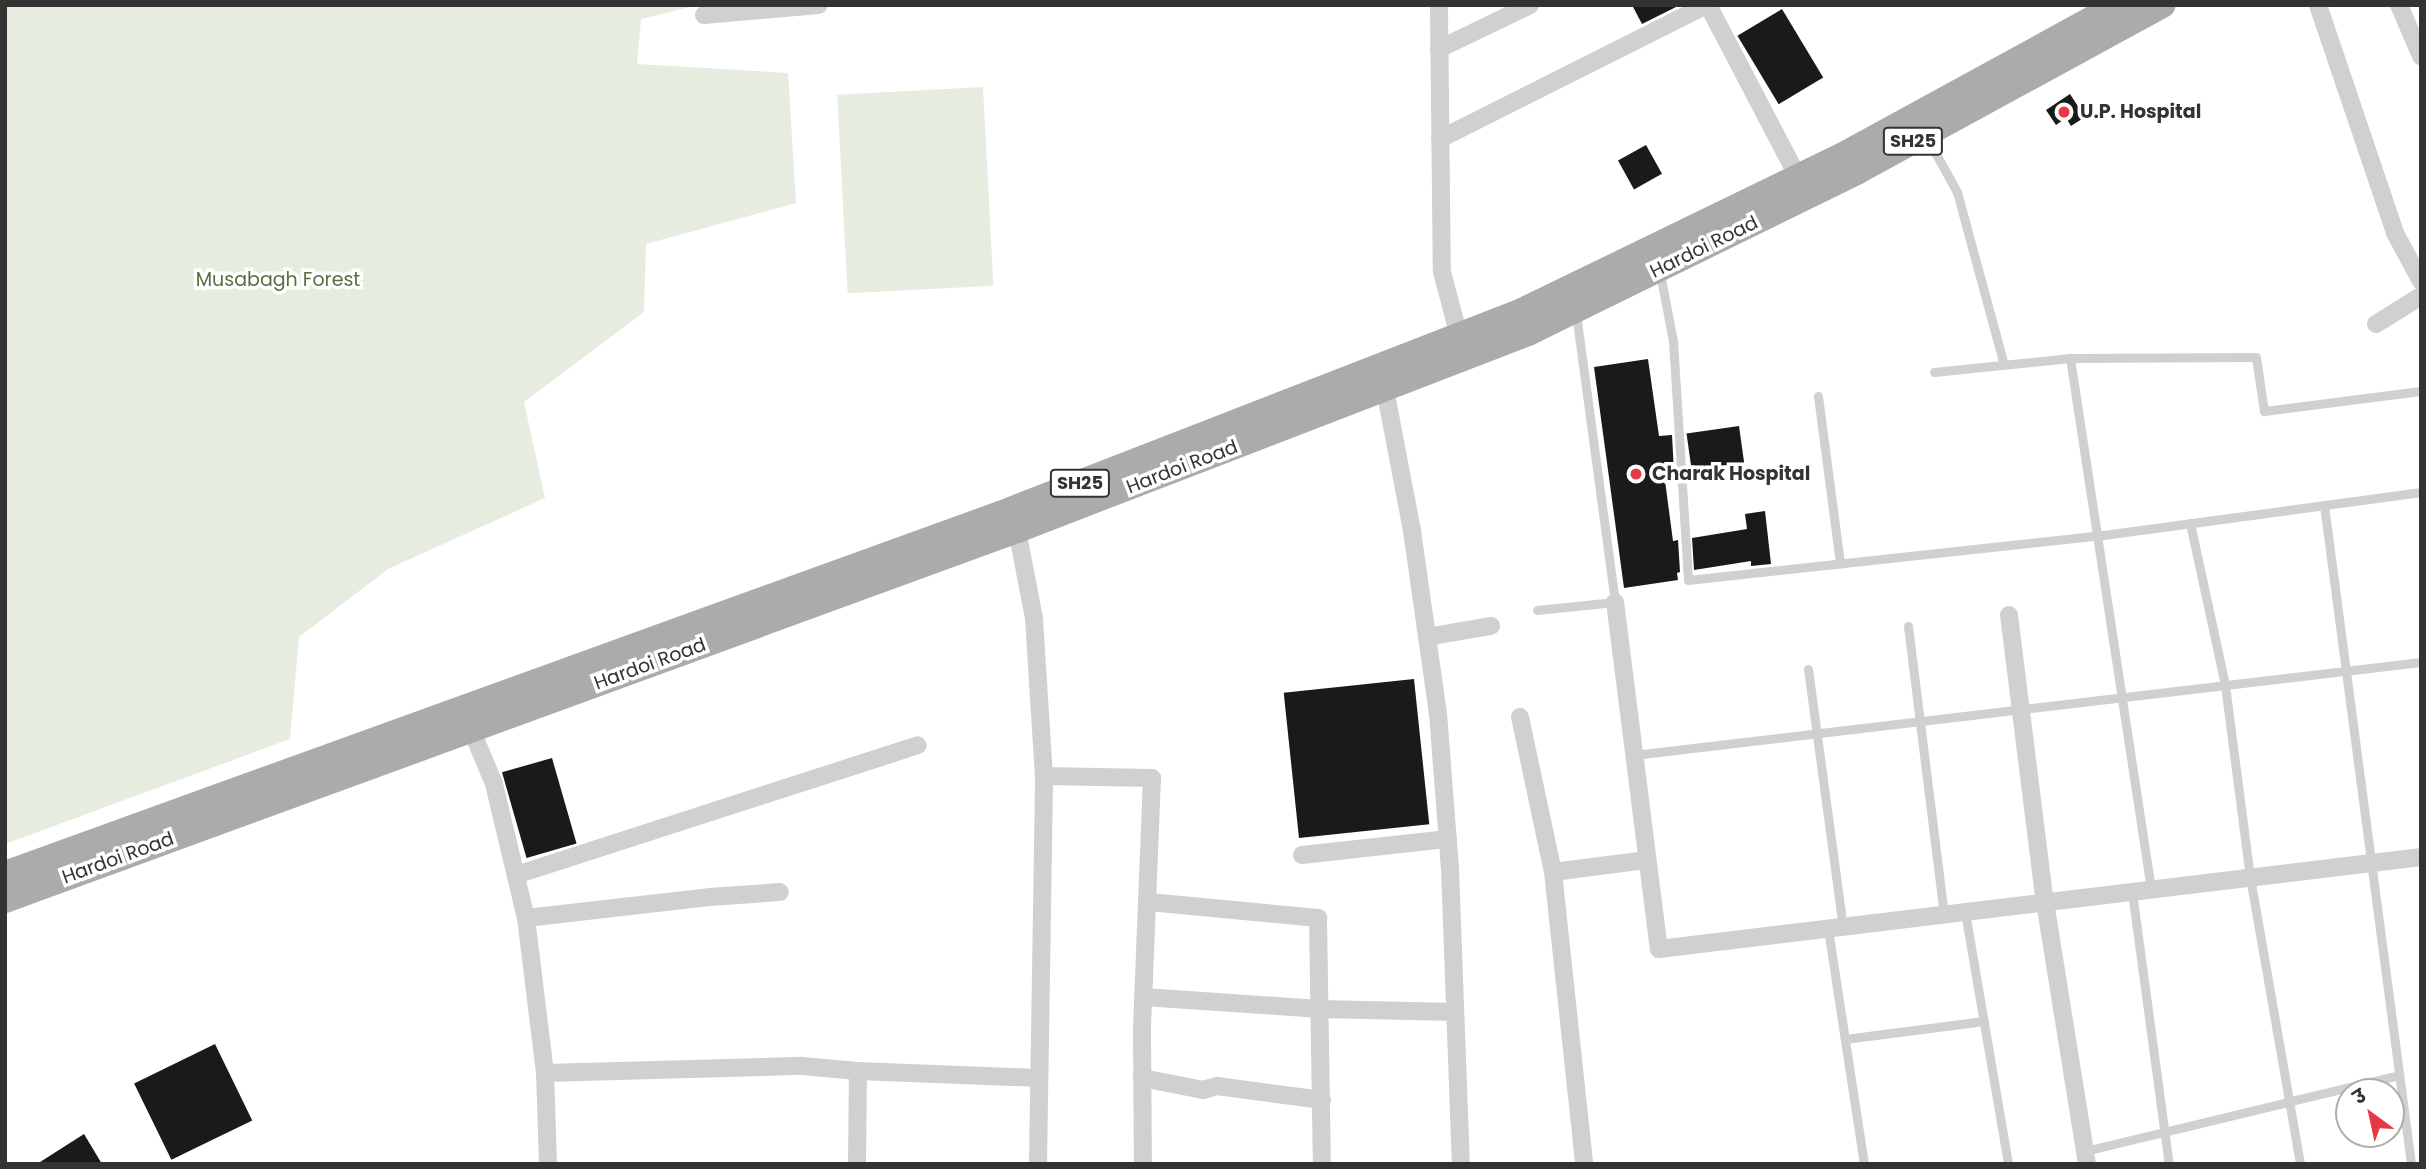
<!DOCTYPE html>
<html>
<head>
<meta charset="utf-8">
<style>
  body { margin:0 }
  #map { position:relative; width:2426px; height:1169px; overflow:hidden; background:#fff; font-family:Poppins,"Noto Sans Devanagari",sans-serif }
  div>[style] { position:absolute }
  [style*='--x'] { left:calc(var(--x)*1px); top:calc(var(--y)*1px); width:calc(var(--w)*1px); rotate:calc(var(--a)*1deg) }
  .green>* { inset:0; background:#e6ecdf; transform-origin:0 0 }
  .building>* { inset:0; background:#1a1a1a; transform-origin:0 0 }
  .lane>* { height:9px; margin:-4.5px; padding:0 4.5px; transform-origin:4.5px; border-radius:4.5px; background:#d0d0d0 }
  .street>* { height:18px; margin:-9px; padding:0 9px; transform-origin:9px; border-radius:9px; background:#d0d0d0 }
  .primary>* { height:26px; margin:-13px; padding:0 13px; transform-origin:13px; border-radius:13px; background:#ababab }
  .dots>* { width:19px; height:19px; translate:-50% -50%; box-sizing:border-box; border:4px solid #fff; border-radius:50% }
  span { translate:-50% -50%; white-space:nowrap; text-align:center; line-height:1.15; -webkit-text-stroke:7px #fff; paint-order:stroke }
  .shield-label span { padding:2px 5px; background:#fff; border:2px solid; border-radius:5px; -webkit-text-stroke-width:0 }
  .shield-label { font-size:18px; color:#333; font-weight:700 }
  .poi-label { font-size:19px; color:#333; font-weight:700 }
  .left { translate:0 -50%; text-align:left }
  .street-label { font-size:19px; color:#333 }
  .park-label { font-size:19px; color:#56703f }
  .frame { position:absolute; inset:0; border:7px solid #333; pointer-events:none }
  .north { position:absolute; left:2335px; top:1078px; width:70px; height:70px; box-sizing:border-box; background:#fff; border:2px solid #adadad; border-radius:50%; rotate:327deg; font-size:19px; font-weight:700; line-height:28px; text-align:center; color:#333 }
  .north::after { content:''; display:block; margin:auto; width:24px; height:32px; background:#e63946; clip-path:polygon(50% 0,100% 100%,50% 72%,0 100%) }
</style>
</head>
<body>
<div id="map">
  <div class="green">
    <i style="clip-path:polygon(5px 5px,698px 5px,641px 19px,637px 64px,788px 73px,796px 203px,646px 244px,644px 312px,524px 402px,545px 498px,388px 569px,299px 637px,290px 739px,5px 844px)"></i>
    <i style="left:983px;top:87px;width:199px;height:146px;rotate:87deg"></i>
  </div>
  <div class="building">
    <i style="clip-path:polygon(1632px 5px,1680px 5px,1642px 24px)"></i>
    <i style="left:1782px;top:9px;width:80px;height:52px;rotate:59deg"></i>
    <i style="clip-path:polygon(2070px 94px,2085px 117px,2071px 126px,2066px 118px,2056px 125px,2046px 110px)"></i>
    <i style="left:1646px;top:145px;width:33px;height:32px;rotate:61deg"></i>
    <i style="clip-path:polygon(1648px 359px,1659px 436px,1672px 435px,1674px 472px,1664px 473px,1673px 541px,1678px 540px,1680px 572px,1677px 573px,1678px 580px,1624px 588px,1594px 367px)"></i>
    <i style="left:1739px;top:426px;width:37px;height:53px;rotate:82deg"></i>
    <i style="clip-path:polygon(1765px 511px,1771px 564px,1751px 566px,1751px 561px,1694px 570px,1692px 538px,1747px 529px,1745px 514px)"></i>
    <i style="left:1414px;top:679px;width:146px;height:131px;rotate:84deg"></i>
    <i style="left:552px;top:758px;width:89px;height:52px;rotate:74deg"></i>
    <i style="left:215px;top:1044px;width:85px;height:90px;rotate:64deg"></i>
    <i style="clip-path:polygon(84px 1134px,102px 1164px,37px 1164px)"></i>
  </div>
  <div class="lane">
    <i style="--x:1926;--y:136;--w:64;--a:61"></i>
    <i style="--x:1957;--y:192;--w:179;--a:74.8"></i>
    <i style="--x:1660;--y:273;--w:69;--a:79.2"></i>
    <i style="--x:1673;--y:341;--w:239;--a:86.4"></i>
    <i style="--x:1688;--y:580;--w:410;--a:-6.2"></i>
    <i style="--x:2096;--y:536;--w:328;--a:-7.7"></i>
    <i style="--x:2070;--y:358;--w:537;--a:81.33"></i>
    <i style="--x:1934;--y:372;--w:137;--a:-5.9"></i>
    <i style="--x:2070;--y:358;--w:186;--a:-0.3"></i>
    <i style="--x:2256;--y:357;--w:55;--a:81.6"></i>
    <i style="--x:2264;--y:411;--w:158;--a:-7.3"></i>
    <i style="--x:1818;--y:396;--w:169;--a:82.5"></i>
    <i style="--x:2324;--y:505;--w:665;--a:82.48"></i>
    <i style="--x:2190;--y:523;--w:166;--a:77.8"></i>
    <i style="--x:2225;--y:685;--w:194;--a:82.6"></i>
    <i style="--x:2250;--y:877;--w:291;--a:80.1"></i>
    <i style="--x:1537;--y:610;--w:78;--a:-5.9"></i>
    <i style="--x:1615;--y:602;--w:291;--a:-97.7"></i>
    <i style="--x:1908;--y:626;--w:291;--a:82.9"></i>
    <i style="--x:1808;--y:669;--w:260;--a:82.3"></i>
    <i style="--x:1634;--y:755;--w:792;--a:-6.74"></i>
    <i style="--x:2132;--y:892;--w:275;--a:82.3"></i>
    <i style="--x:1965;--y:912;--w:256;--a:80.3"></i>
    <i style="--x:1828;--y:929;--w:238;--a:81.3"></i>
    <i style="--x:1845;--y:1039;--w:140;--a:-7.4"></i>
    <i style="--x:2085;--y:1151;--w:323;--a:-13.6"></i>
  </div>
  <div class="street">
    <i style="--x:1439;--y:5;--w:267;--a:89.4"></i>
    <i style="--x:1442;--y:272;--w:74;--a:75.2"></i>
    <i style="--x:1708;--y:5;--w:194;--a:62.4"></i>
    <i style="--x:2318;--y:5;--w:241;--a:71.3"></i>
    <i style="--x:2395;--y:233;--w:55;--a:61.6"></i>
    <i style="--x:2399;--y:5;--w:56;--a:66.7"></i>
    <i style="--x:704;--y:15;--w:115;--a:-5"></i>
    <i style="--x:1439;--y:49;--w:101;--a:-25.8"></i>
    <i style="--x:1440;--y:139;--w:298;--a:-26.7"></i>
    <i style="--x:2376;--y:324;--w:53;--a:-31.9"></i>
    <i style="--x:1385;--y:389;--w:145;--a:79.2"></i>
    <i style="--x:1412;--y:531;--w:184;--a:81.9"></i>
    <i style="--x:1438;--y:713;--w:155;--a:85.6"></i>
    <i style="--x:1450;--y:868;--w:296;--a:87.9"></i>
    <i style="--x:1017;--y:530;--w:90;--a:79.1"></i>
    <i style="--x:1034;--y:618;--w:158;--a:86.4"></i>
    <i style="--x:1044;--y:776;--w:108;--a:1.1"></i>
    <i style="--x:1152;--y:778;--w:254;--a:92.3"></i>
    <i style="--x:1142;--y:1032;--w:132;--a:89.6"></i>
    <i style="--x:1615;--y:602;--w:350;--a:82.8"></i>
    <i style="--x:1659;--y:949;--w:768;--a:-6.88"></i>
    <i style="--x:2009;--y:615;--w:289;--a:82.9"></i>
    <i style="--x:2045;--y:902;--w:265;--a:80.9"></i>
    <i style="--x:1427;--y:637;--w:65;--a:-9.8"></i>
    <i style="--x:1520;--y:717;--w:158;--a:78"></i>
    <i style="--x:1553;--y:872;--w:294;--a:83.9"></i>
    <i style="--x:467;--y:719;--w:70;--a:67.4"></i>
    <i style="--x:494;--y:784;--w:138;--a:76.6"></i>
    <i style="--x:526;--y:918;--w:156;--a:83"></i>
    <i style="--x:545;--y:1073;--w:91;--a:88.1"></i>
    <i style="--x:1302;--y:855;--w:147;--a:-6.3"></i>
    <i style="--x:1553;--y:872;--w:95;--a:-7.3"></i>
    <i style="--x:516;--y:875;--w:422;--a:-17.9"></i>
    <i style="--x:1149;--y:902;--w:170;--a:5.4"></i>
    <i style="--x:1318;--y:918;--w:246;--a:89.1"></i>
    <i style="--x:526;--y:918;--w:184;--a:-6.5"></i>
    <i style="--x:709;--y:897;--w:71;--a:-4"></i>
    <i style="--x:1144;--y:997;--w:176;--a:3.9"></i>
    <i style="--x:1320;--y:1009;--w:135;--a:1.3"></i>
    <i style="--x:545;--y:1073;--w:257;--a:-1.6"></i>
    <i style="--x:802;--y:1066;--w:56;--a:5.1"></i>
    <i style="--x:1142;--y:1078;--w:62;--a:11.1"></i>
    <i style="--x:1203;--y:1090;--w:15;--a:-16"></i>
    <i style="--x:1217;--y:1086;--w:106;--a:7.6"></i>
    <i style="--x:857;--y:1164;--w:93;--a:-89.4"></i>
    <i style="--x:858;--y:1071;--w:180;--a:2.2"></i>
    <i style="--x:1038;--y:1164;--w:388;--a:-89.1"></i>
  </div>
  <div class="primary">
    <i style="--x:5;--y:874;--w:1058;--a:-19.89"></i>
    <i style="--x:1000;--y:514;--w:560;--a:-21.25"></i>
    <i style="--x:1522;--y:311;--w:364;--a:-25.9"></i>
    <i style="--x:1849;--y:152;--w:307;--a:-28.7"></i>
    <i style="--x:5;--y:900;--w:1078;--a:-20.08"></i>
    <i style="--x:1017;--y:530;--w:548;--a:-21.08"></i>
    <i style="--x:1528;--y:333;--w:368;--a:-26.1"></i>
    <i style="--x:1858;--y:171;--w:347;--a:-28.6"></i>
  </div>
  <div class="dots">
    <i style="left:2064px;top:112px;background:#e63946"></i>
    <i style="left:1636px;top:474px;background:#e63946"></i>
  </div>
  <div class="shield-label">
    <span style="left:1913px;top:141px">SH25</span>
    <span style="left:1080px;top:483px">SH25</span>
  </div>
  <div class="poi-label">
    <span class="left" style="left:2080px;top:112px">U.P. Hospital</span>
    <span class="left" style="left:1652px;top:474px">Charak Hospital</span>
  </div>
  <div class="street-label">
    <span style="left:1704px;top:247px;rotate:-26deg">Hardoi Road</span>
    <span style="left:1182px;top:467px;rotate:-21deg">Hardoi Road</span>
    <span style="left:650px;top:664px;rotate:-20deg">Hardoi Road</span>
    <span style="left:118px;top:858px;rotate:-20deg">Hardoi Road</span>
  </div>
  <div class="park-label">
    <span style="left:278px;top:280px">Musabagh Forest</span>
  </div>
  <div class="frame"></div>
  <div class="north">उ</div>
</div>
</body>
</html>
